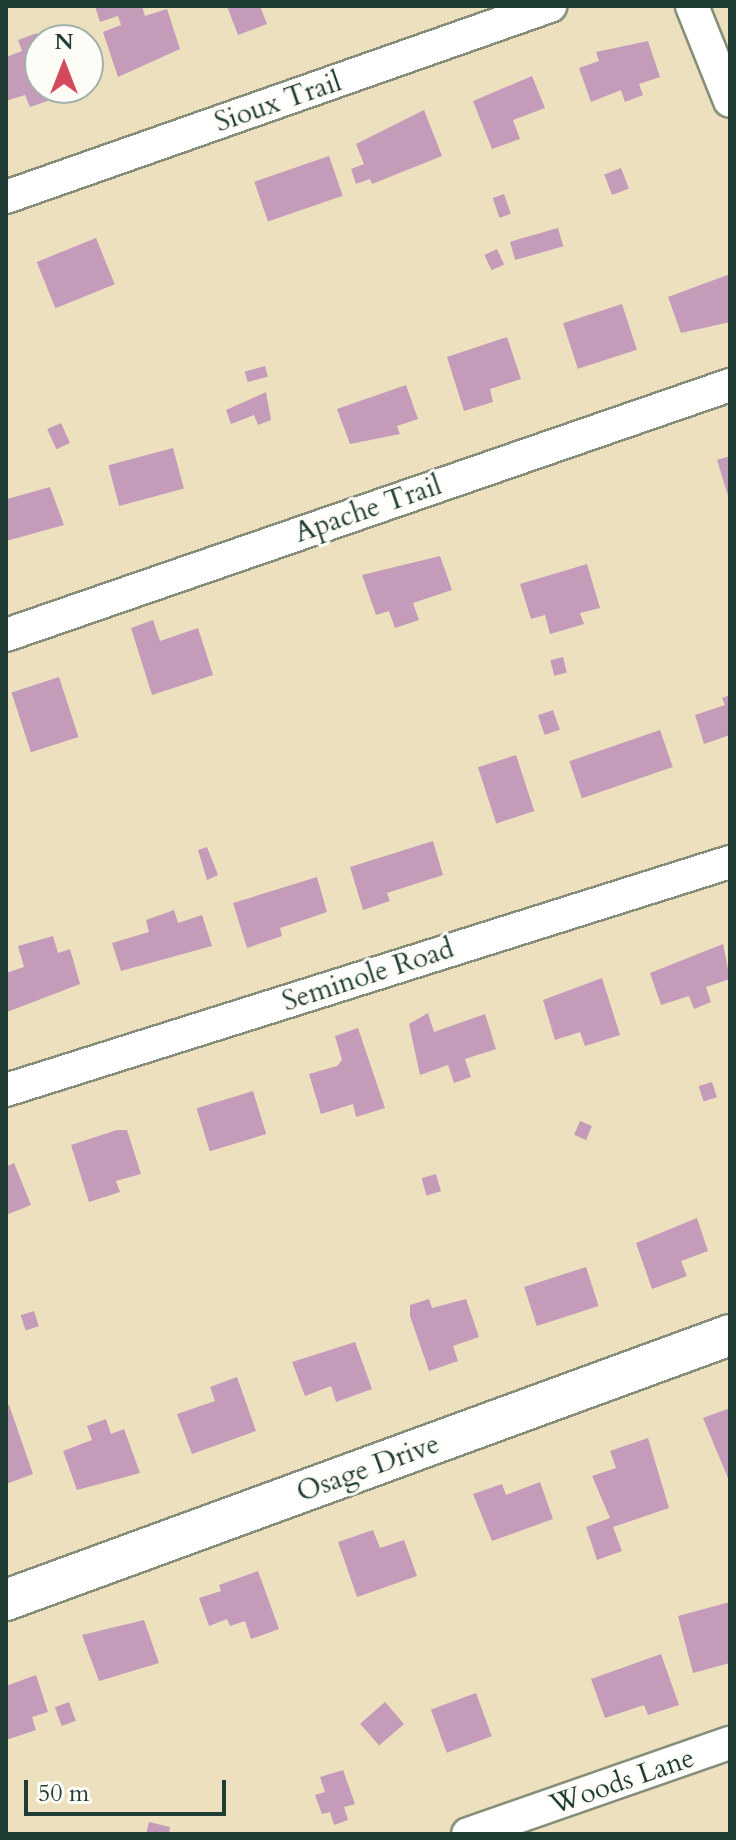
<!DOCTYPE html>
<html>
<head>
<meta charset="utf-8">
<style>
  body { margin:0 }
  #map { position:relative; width:736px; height:1840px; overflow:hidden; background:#ede0be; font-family:Cardo,serif }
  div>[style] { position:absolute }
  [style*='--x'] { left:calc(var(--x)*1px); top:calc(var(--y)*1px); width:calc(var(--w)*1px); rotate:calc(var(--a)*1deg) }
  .building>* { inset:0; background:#c49cba; transform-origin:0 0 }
  .roads { filter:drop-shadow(2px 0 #868e79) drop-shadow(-2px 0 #868e79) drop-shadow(0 2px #868e79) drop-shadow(0 -2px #868e79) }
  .minor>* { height:32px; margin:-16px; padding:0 16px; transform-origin:16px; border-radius:16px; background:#fff }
  .tertiary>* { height:40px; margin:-20px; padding:0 20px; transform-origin:20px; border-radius:20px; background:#fff }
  span { translate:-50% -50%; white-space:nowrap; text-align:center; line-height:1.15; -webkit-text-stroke:6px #fdfcf7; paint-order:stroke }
  .street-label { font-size:28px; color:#1f3d34 }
  .frame { position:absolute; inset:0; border:8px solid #1f3d34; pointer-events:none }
  .north { position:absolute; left:24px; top:24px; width:80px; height:80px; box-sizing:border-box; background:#fdfcf7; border:2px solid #a4b0a9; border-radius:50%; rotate:0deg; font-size:22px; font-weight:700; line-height:32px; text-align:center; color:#1f3d34 }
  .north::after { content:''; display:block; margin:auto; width:28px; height:36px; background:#d1495b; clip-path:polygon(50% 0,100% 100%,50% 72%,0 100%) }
  .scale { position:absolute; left:24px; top:1780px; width:202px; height:36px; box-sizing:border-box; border:4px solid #1f3d34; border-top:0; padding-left:10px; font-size:24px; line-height:28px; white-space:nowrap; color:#1f3d34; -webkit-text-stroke:6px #fdfcf7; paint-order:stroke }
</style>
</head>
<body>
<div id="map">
  <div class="building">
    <i style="clip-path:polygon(95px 6px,142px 6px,145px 16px,167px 9px,180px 49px,118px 77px,103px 32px,121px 25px,118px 16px,100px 22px)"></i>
    <i style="clip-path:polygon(227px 6px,260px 6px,267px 24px,238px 35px)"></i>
    <i style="clip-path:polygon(37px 33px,40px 88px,59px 88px,62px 96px,30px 107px,25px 95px,6px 101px,6px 57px,22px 51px,18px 40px)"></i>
    <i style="clip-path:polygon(648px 41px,660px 77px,639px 84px,643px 95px,625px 102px,621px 90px,591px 102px,579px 68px,599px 61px,596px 52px)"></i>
    <i style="clip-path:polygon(532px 76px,545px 108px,513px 120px,520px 139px,492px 149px,473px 101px)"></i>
    <i style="clip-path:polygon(424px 110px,442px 156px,372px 184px,370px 179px,356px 184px,351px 169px,364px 164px,356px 144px)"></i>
    <i style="left:329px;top:156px;width:42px;height:79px;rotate:71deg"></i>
    <i style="left:621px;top:168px;width:22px;height:18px;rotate:69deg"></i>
    <i style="left:504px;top:194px;width:21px;height:12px;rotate:71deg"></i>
    <i style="left:558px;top:228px;width:19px;height:50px;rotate:74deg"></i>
    <i style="left:96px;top:238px;width:50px;height:64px;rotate:68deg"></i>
    <i style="left:497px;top:249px;width:17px;height:14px;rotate:65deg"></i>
    <i style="clip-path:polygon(730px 274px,730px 322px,681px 333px,668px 297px)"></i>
    <i style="left:622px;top:304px;width:48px;height:62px;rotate:72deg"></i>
    <i style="clip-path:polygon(507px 337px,521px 379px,490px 389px,493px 402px,464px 411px,447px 357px)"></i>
    <i style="left:265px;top:366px;width:11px;height:21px;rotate:75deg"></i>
    <i style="clip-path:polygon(406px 385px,418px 419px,397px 426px,400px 434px,350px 444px,337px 409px)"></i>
    <i style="clip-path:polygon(266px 392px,271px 420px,258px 425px,254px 415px,231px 424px,226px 410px)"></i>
    <i style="left:61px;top:423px;width:22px;height:15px;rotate:66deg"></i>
    <i style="left:173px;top:448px;width:42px;height:67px;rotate:75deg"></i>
    <i style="clip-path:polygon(730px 456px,730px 499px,729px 499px,717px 460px)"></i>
    <i style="clip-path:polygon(50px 487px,64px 525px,6px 541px,7px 499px)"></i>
    <i style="clip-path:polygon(440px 556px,452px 590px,413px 603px,419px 620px,395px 628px,389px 611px,376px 615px,362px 575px)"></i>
    <i style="clip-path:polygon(587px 564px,600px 608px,580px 613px,584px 624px,550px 634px,545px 615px,531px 619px,520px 584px)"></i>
    <i style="clip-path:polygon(153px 620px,160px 641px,198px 628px,213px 675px,152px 695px,131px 628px)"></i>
    <i style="left:563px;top:657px;width:16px;height:13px;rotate:76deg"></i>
    <i style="left:59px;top:677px;width:63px;height:50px;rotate:72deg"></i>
    <i style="clip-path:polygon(730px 695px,730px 735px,704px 744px,695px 715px,725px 705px,722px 698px)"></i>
    <i style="left:553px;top:710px;width:21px;height:16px;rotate:71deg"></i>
    <i style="left:660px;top:730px;width:39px;height:96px;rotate:71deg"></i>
    <i style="left:516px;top:755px;width:59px;height:40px;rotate:72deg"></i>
    <i style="clip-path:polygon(433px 841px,443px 875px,387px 893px,390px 901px,363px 910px,350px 867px)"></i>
    <i style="clip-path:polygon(207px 847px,218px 875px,207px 880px,198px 850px)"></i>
    <i style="clip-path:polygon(317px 877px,327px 912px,280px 928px,282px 936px,247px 948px,233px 903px)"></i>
    <i style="clip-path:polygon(174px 910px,178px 923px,202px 915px,212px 946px,121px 971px,112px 943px,149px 932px,146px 920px)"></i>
    <i style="clip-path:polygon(53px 936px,58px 953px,70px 949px,80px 984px,7px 1012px,6px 973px,24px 967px,18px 946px)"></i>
    <i style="clip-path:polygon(723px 944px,730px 979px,706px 987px,711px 1002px,694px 1009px,689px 996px,661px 1005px,650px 973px)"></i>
    <i style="clip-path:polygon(602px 978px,620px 1035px,585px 1046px,580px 1032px,555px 1040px,543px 1000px)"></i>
    <i style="clip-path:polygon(428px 1013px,434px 1032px,485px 1014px,496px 1049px,465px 1059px,471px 1077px,454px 1083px,448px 1065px,420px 1075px,409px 1024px)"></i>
    <i style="clip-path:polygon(358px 1028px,385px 1108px,356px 1117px,353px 1104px,321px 1114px,309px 1074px,337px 1066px,342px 1060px,335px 1036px)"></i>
    <i style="left:712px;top:1082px;width:16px;height:14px;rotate:72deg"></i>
    <i style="left:253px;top:1091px;width:45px;height:59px;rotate:73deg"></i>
    <i style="left:580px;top:1121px;width:13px;height:15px;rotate:23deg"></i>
    <i style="clip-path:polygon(117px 1130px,127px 1130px,141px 1174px,116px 1181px,120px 1192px,89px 1202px,71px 1145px)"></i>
    <i style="clip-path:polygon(14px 1163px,31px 1205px,6px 1215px,6px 1167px)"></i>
    <i style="left:436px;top:1174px;width:18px;height:15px;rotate:74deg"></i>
    <i style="clip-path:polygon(697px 1218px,708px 1251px,681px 1261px,687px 1276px,652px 1289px,636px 1243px)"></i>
    <i style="left:586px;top:1267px;width:41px;height:65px;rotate:72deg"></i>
    <i style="clip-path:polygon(429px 1299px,432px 1308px,466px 1299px,479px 1337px,453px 1346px,458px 1361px,429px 1371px,410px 1316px,410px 1305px)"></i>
    <i style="left:34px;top:1311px;width:16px;height:14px;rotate:72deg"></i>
    <i style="clip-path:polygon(355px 1342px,372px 1389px,336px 1402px,331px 1386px,305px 1396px,292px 1362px)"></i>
    <i style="clip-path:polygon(237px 1377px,256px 1431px,192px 1454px,177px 1414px,215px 1401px,210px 1387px)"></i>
    <i style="clip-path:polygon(9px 1405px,33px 1474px,6px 1484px,6px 1406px)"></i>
    <i style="clip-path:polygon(730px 1408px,730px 1483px,703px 1418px)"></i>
    <i style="clip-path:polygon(106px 1419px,111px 1434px,124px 1429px,140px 1473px,77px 1490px,63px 1451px,92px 1440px,87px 1426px)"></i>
    <i style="clip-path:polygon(648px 1438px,669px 1508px,613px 1527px,622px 1551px,597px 1560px,586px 1527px,610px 1518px,592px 1476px,616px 1468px,610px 1451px)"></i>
    <i style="clip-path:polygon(540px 1482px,553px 1519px,492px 1541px,473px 1494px,502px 1484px,506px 1495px)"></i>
    <i style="clip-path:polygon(373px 1530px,380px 1548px,404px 1540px,417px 1576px,357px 1597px,338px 1542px)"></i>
    <i style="clip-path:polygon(258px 1571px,279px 1629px,251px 1639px,245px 1621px,230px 1626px,227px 1619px,209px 1626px,199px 1598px,221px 1591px,219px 1585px)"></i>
    <i style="clip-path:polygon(730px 1602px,730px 1663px,693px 1673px,678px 1616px)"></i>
    <i style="clip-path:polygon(144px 1620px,159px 1663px,99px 1681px,82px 1635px)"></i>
    <i style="clip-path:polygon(661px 1654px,679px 1705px,648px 1715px,644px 1705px,605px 1718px,591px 1679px)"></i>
    <i style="clip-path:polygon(36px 1675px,48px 1712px,32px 1717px,36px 1730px,6px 1740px,6px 1686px)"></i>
    <i style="left:476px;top:1693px;width:46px;height:48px;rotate:70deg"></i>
    <i style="left:69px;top:1702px;width:20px;height:15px;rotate:70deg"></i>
    <i style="left:385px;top:1702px;width:29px;height:33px;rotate:49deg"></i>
    <i style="clip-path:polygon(343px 1770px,355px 1804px,344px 1807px,348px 1820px,334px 1825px,330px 1812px,322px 1814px,315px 1795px,325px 1792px,320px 1777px)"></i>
    <i style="clip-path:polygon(149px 1822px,170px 1827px,169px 1834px,146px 1834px)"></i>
  </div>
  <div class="roads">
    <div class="minor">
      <i style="--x:692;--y:6;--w:102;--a:68.2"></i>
      <i style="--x:6;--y:197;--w:577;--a:-19.35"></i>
      <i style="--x:6;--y:635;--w:766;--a:-19.05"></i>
      <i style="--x:6;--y:1090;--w:759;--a:-17.48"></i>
      <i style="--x:468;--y:1834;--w:277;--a:-19.2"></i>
    </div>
    <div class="tertiary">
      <i style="--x:6;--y:1600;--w:771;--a:-20.1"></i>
    </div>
  </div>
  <div class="street-label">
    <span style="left:278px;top:102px;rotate:-19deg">Sioux Trail</span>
    <span style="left:368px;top:509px;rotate:-19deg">Apache Trail</span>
    <span style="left:368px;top:975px;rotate:-18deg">Seminole Road</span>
    <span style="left:368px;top:1468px;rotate:-20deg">Osage Drive</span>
    <span style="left:622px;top:1781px;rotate:-19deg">Woods Lane</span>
  </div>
  <div class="frame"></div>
  <div class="north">N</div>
  <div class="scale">50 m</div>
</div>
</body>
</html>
